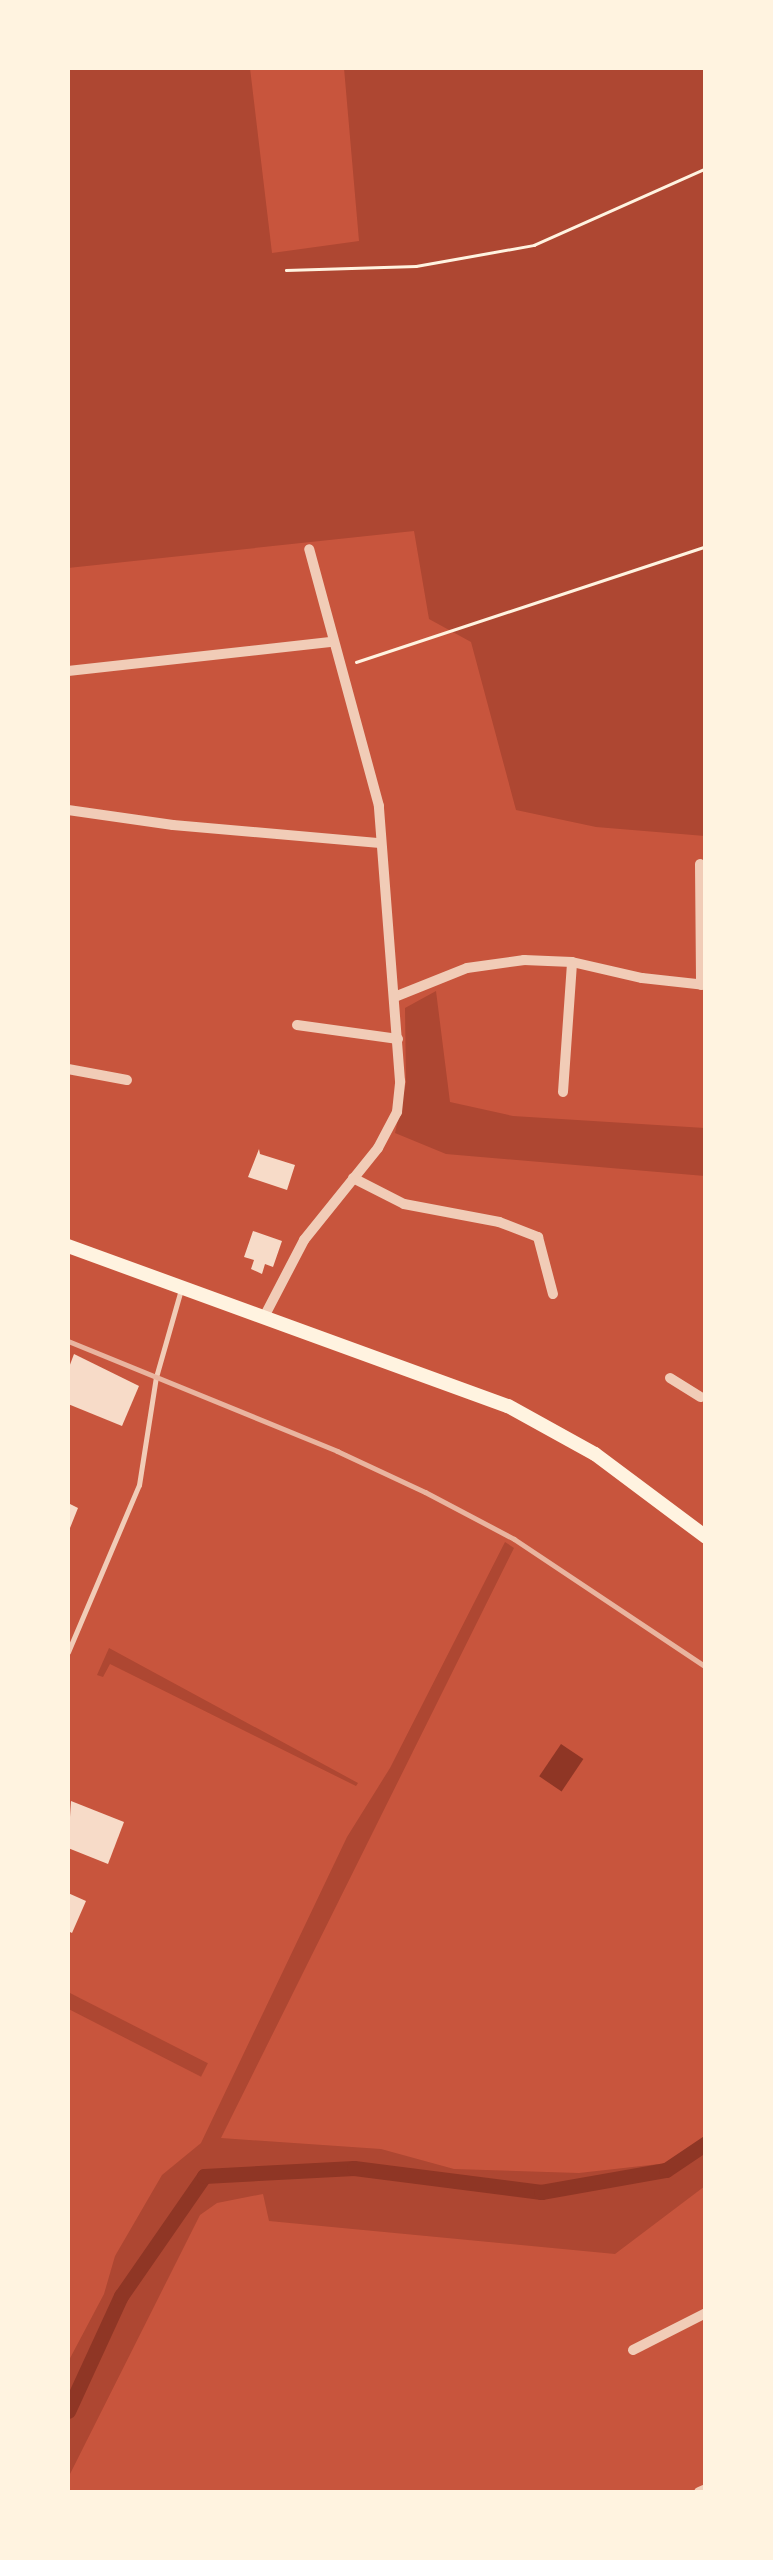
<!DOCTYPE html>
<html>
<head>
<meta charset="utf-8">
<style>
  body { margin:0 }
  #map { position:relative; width:773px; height:2560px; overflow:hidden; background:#c8553d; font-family:Helvetica,sans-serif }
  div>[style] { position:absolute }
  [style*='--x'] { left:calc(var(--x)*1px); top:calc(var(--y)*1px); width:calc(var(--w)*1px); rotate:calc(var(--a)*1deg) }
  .green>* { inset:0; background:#ae4732; transform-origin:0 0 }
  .water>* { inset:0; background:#8f3625; transform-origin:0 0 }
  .canal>* { height:15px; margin:-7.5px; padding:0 7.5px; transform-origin:7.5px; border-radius:7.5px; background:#8f3625 }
  .building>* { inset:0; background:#f7dbc8 }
  .path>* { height:2.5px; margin:-1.25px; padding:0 1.25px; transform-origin:1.25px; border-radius:1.25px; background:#fff3e0 }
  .service>* { height:5px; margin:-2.5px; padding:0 2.5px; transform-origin:2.5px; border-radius:2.5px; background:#f1ccb7 }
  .minor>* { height:10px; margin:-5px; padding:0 5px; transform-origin:5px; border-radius:5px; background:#f1ccb7 }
  .secondary>* { height:14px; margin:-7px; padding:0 7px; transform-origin:7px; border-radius:7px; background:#fff3e0 }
  .rail>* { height:5px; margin:-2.5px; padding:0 2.5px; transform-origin:2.5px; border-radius:2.5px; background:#e9b49f }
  span { translate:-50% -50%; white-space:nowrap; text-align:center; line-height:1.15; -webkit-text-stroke:9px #fff3e0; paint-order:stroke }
  .frame { position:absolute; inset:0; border:70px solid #fff3e0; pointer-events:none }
</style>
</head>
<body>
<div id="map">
  <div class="green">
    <i style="clip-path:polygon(68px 68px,250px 68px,272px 253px,359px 241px,344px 68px,705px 68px,705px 836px,596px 827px,516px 810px,471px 642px,429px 619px,414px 531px,68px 568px)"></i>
    <i style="clip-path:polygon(436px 991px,450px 1102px,513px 1116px,705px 1128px,705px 1176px,446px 1154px,395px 1133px,406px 1083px,405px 1008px)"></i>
    <i style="clip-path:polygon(505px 1542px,514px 1548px,221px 2138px,381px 2149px,454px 2169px,579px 2173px,668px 2163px,705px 2136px,705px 2186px,615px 2254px,269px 2221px,263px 2194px,217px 2203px,200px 2215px,68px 2478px,68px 2362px,104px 2294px,115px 2256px,162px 2175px,201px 2143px,347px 1837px,390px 1768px)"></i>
    <i style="clip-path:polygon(109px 1648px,358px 1783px,356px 1786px,110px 1664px,103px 1677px,97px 1675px)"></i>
    <i style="left:68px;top:1992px;width:157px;height:15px;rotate:27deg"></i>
  </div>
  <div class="water">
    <i style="left:561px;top:1744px;width:27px;height:39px;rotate:34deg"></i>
  </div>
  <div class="canal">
    <i style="--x:68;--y:2411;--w:127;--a:-65.3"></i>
    <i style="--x:121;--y:2296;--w:146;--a:-55.3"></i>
    <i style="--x:204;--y:2176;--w:150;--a:-3.1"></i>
    <i style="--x:354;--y:2168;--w:189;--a:7.3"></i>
    <i style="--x:541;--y:2192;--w:127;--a:-10"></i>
    <i style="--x:666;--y:2170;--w:48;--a:-34"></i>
  </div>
  <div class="building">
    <i style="clip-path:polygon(259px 1149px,260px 1154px,295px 1165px,287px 1190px,248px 1177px)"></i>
    <i style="clip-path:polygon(253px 1231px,282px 1241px,273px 1267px,265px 1264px,262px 1274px,251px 1269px,254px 1260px,244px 1257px)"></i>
    <i style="clip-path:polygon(74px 1354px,139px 1386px,122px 1426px,68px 1404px,68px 1370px)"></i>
    <i style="clip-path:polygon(68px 1503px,78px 1508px,68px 1533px)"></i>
    <i style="clip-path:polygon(71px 1801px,124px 1822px,108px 1864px,68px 1848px)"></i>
    <i style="clip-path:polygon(68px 1893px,86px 1901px,72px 1933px,68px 1931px)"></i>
  </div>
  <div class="path">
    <i style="--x:286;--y:270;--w:130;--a:-1.8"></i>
    <i style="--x:416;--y:266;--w:120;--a:-10.1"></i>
    <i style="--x:534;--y:245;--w:188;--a:-24.1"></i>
    <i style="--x:356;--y:662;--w:369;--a:-18.3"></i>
  </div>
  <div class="service">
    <i style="--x:68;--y:1652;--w:181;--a:-67"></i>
    <i style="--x:139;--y:1485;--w:109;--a:-81.1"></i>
    <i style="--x:156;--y:1377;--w:91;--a:-74.1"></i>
  </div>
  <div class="minor">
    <i style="--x:68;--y:671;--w:266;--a:-6.3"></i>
    <i style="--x:68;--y:810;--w:106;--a:8.1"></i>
    <i style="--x:173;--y:825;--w:208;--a:5"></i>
    <i style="--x:700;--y:864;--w:121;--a:89.5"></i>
    <i style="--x:397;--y:996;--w:75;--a:-21.8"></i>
    <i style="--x:467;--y:968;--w:58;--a:-8"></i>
    <i style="--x:524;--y:960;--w:48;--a:2.4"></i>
    <i style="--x:572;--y:962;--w:72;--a:12.9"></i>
    <i style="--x:642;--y:978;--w:64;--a:6.2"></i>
    <i style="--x:297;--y:1025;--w:102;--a:7.9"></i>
    <i style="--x:68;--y:1069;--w:60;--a:10.6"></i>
    <i style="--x:563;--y:1092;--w:130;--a:-86"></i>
    <i style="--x:353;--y:1178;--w:57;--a:27"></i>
    <i style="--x:404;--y:1204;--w:97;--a:10.7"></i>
    <i style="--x:499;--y:1222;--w:42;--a:21"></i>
    <i style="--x:538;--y:1237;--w:59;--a:75.3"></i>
    <i style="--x:264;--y:1317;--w:87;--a:-62.5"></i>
    <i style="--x:304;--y:1240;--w:118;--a:-51.2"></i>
    <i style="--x:378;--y:1148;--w:41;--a:-62.2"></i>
    <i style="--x:397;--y:1112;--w:31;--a:-84"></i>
    <i style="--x:400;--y:1081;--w:276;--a:-94.4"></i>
    <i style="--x:379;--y:806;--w:266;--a:-105.2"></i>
    <i style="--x:670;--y:1378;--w:36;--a:32"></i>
    <i style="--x:633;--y:2350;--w:82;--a:-26.9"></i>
    <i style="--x:699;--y:2492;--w:8;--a:-23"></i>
  </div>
  <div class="secondary">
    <i style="--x:68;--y:1246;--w:468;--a:20"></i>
    <i style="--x:508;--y:1406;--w:99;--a:28.9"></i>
    <i style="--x:595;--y:1454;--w:139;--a:36.8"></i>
  </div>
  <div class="rail">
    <i style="--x:68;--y:1341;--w:291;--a:22.2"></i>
    <i style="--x:337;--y:1451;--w:97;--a:25"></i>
    <i style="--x:425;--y:1492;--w:101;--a:27.8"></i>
    <i style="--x:514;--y:1539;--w:231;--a:33.7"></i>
  </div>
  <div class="frame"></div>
</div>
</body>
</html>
